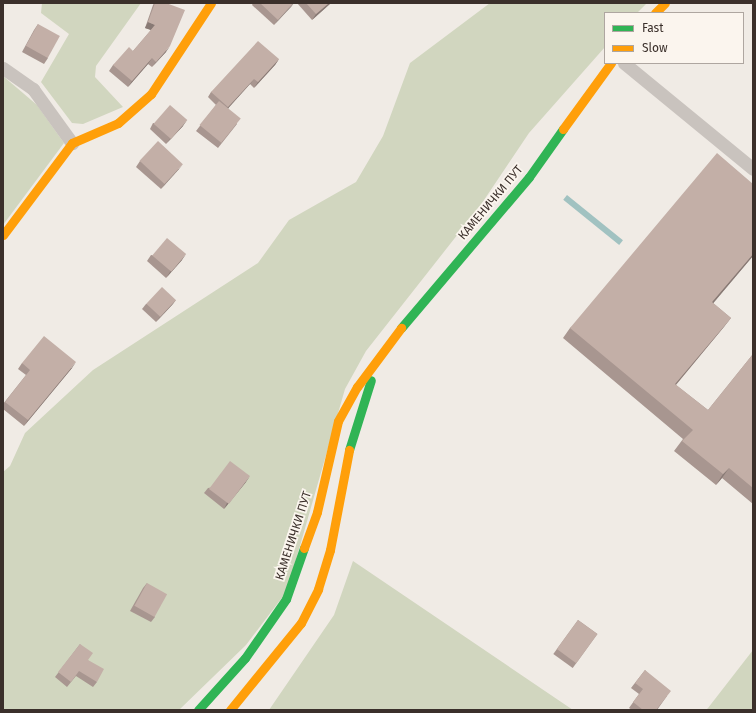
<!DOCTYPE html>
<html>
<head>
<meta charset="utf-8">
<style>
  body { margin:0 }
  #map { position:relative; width:756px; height:713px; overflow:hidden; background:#f0ebe5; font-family:"Fira Sans",sans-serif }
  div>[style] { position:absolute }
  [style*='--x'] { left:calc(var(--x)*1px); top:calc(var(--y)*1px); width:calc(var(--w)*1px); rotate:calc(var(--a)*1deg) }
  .green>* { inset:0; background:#d1d6bf }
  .water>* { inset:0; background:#a1c2c1; transform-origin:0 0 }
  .street>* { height:13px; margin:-6.5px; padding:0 6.5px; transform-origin:6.5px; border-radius:6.5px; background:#c9c3be }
  .fast>* { height:9px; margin:-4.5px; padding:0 4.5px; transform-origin:4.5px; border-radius:4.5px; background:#30b455 }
  .slow>* { height:9px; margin:-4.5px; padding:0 4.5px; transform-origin:4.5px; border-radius:4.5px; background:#ff9f0a }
  .wall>* { inset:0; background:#a89690; transform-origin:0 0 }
  .shaded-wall>* { inset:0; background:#887a75 }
  .building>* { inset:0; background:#c3afa7; transform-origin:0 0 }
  span { translate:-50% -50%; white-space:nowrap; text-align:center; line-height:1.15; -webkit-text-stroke:3.5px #fbf5ee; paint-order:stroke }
  .street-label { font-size:12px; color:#3b302b }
  .frame { position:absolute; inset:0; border:4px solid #3b302b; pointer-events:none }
  .legend { position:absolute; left:604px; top:12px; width:140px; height:52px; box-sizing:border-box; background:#fbf5ee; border:1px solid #aea6a0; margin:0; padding:5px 7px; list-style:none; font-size:12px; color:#3b302b }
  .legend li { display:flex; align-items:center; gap:8px; height:20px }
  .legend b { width:20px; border:1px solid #aea6a0 }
</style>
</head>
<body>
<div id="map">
  <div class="green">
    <i style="clip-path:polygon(42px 3px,141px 3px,96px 66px,95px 77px,123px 107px,83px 124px,72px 123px,41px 82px,69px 34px,41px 13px)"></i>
    <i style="clip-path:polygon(490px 3px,647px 3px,637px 13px,605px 13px,605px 47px,529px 133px,480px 206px,366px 351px,345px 389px,287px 591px,246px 645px,179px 710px,3px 710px,3px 472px,10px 466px,25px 433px,93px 370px,258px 263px,289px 220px,356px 182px,383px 136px,410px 63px)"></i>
    <i style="clip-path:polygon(3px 76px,37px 105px,64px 143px,3px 225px)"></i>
    <i style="clip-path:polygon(353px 561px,573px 710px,269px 710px,334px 615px)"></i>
    <i style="clip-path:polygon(753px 650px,753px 710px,706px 710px,708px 708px)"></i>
  </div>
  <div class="water">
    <i style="left:567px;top:195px;width:72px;height:6px;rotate:39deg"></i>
  </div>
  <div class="street">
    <i style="--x:624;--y:63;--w:167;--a:39.4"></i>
    <i style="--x:3;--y:68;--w:37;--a:35"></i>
    <i style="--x:33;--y:89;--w:67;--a:54.2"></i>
  </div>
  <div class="fast">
    <i style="--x:401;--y:328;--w:198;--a:-49.7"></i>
    <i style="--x:529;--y:177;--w:59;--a:-54.7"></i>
    <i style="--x:349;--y:450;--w:73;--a:-72.6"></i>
    <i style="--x:198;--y:710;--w:70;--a:-47.9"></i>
    <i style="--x:245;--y:658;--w:72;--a:-55.2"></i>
    <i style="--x:286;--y:599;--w:54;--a:-70.6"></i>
  </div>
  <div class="slow">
    <i style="--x:655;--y:13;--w:14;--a:-45"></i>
    <i style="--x:563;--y:129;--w:82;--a:-54"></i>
    <i style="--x:3;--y:235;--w:115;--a:-53.1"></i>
    <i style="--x:72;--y:143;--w:50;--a:-23.5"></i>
    <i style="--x:118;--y:123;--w:44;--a:-41.3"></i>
    <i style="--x:151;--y:94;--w:109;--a:-56.6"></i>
    <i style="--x:304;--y:548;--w:38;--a:-70"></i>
    <i style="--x:317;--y:512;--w:93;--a:-77"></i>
    <i style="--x:338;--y:421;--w:39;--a:-61"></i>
    <i style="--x:357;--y:387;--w:74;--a:-53.3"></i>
    <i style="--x:230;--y:710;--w:112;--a:-50.8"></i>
    <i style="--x:301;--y:623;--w:38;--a:-63"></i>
    <i style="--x:318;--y:589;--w:41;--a:-72.9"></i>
    <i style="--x:330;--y:550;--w:102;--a:-79.2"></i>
  </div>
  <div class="wall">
    <i style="clip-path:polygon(154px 3px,166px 3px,166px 52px,152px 67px,148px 64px,128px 87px,109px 71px,113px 65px,133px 51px,151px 30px,145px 28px,153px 5px)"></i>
    <i style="clip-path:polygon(253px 3px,294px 3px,274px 25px,252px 5px)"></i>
    <i style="clip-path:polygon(297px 3px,331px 3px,312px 20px)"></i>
    <i style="clip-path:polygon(38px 24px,48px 58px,44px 64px,22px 52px,34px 30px)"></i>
    <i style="clip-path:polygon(279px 59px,275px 65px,254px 88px,250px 84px,228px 108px,237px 124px,218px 148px,196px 131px,216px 105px,208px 97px,211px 92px)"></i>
    <i style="clip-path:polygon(153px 123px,183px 126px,166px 144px,150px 129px)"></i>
    <i style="clip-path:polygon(140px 161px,179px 169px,161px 189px,136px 167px)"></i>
    <i style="clip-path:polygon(753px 184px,753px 256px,713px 303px,731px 318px,723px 328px,676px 385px,708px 410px,753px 354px,753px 504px,722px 478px,716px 485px,674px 451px,683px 439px,563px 338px,570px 328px)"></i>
    <i style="clip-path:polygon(151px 255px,182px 260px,166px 278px,147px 261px)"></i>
    <i style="clip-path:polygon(176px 300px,172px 305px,156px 322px,142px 309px,146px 304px)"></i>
    <i style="clip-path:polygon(22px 363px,72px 368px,24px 426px,3px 409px,3px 404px,26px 375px,18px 369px)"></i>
    <i style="clip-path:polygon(246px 482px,224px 509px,204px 493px,208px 488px)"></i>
    <i style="clip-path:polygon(147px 583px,155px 617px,151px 622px,130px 611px,143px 588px)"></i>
    <i style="left:578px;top:620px;width:24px;height:42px;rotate:36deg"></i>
    <i style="clip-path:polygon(80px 644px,88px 660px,97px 682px,93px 687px,76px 676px,67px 687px,55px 677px)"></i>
    <i style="clip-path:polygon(645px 670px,667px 696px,657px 710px,632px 710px,629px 708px,639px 694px,631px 688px)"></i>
  </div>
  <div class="shaded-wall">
    <i style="clip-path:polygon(294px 3px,291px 7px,274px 25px,278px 20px)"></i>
    <i style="clip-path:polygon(329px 3px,331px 3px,312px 20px,316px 14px)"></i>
    <i style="clip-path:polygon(148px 22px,155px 25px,151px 30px,145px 28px)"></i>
    <i style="clip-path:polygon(170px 46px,166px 52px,152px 67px,156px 62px)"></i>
    <i style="clip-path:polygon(152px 58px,148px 64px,128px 87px,132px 81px)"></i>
    <i style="clip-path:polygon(279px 59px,275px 65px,254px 88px,258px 82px)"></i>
    <i style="clip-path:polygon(254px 79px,250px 84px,224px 113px,228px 107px)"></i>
    <i style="clip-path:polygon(187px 120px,183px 126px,166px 144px,170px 139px)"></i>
    <i style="clip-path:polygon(183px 164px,179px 169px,161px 189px,165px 184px)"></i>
    <i style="clip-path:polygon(186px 254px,182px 260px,166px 278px,170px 272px)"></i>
    <i style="clip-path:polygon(753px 254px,753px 256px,705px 313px,712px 302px)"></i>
    <i style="clip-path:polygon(176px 300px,172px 305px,156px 322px,160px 317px)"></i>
    <i style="clip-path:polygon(731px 318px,723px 328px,668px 394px,675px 384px)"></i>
    <i style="clip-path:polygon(76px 362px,72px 368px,24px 426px,28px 420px)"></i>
    <i style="clip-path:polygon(729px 468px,722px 478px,716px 485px,723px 474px)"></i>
    <i style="clip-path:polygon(250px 476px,246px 482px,224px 509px,227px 503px)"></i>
  </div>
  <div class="building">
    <i style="clip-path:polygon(155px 3px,166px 3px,185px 10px,170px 46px,156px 62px,152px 58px,132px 81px,113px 65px,129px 47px,133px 51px,155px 25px,148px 22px)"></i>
    <i style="clip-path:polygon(260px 3px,293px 3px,278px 20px)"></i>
    <i style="clip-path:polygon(306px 3px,329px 3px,316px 14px)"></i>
    <i style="left:38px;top:24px;width:25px;height:25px;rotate:29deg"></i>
    <i style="clip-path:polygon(258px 41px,279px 59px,258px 82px,254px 79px,228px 107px,211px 92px)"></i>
    <i style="left:219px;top:101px;width:28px;height:31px;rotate:39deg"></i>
    <i style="left:170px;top:105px;width:23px;height:25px;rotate:41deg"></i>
    <i style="left:158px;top:141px;width:34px;height:27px;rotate:43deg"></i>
    <i style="clip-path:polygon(717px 153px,753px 184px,753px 254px,712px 302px,731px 318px,675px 384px,708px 410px,753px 354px,753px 488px,729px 468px,723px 474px,682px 441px,693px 430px,570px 328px)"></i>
    <i style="left:167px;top:238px;width:25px;height:23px;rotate:40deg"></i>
    <i style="left:162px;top:287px;width:19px;height:23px;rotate:43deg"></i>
    <i style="clip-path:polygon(44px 336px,76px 362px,28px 420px,5px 402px,30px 370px,22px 363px)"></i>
    <i style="left:230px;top:461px;width:25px;height:35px;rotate:37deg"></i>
    <i style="left:147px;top:583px;width:23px;height:26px;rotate:29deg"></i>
    <i style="left:578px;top:620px;width:24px;height:36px;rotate:36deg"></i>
    <i style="clip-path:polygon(80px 644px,93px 653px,88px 660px,104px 669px,97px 682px,79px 671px,71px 682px,58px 672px)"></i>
    <i style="clip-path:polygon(645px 670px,671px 691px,656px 710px,643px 710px,633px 702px,643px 689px,635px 683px)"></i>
  </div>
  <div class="street-label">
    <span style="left:491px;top:203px;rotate:-50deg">КАМЕНИЧКИ ПУТ</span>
    <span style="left:294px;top:536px;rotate:-72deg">КАМЕНИЧКИ ПУТ</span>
  </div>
  <div class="frame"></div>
  <ul class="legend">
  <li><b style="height:5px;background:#30b455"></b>Fast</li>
  <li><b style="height:5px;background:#ff9f0a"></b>Slow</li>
  </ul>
</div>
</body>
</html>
